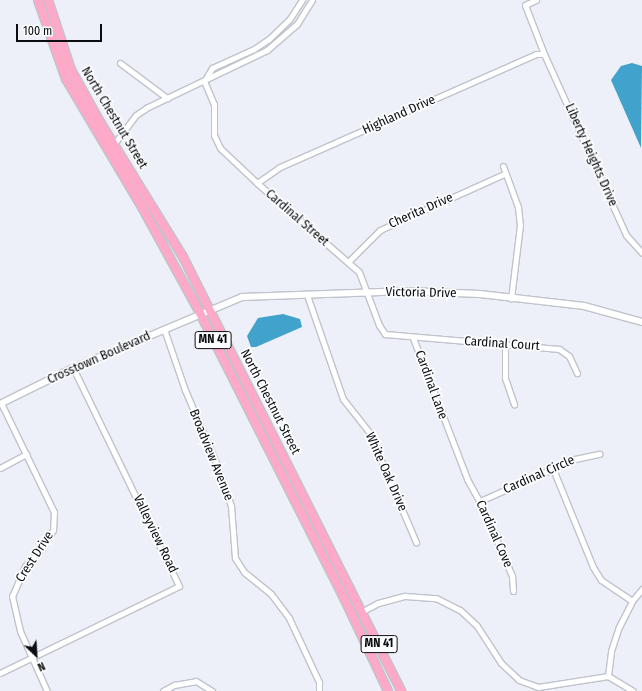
<!DOCTYPE html>
<html>
<head>
<meta charset="utf-8">
<style>
  body { margin:0 }
  #map { position:relative; width:642px; height:691px; overflow:hidden; background:#edf0f8; font-family:"Fira Sans Condensed",sans-serif }
  div>[style] { position:absolute }
  [style*='--x'] { left:calc(var(--x)*1px); top:calc(var(--y)*1px); width:calc(var(--w)*1px); rotate:calc(var(--a)*1deg) }
  .water>* { inset:0; background:#41a2cb }
  .roads { filter:drop-shadow(1px 0 #c0c3cb) drop-shadow(-1px 0 #c0c3cb) drop-shadow(0 1px #c0c3cb) drop-shadow(0 -1px #c0c3cb) }
  .minor>* { height:5px; margin:-2.5px; padding:0 2.5px; transform-origin:2.5px; border-radius:2.5px; background:#fff }
  .tertiary>* { height:6px; margin:-3px; padding:0 3px; transform-origin:3px; border-radius:3px; background:#fff }
  .primary>* { height:8px; margin:-4px; padding:0 4px; transform-origin:4px; border-radius:4px; background:#fea9c7 }
  span { translate:-50% -50%; white-space:nowrap; text-align:center; line-height:1.15; -webkit-text-stroke:3.5px #fcfdff; paint-order:stroke }
  .shield-label span { padding:1px 3px; background:#fcfdff; border:1px solid; border-radius:3px; -webkit-text-stroke-width:0 }
  .shield-label { font-size:12px; color:#0c0d10; font-weight:700 }
  .street-label { font-size:13px; color:#0c0d10 }
  .north { position:absolute; left:16px; top:635px; width:40px; height:40px; -webkit-text-stroke:3px #fcfdff; paint-order:stroke; rotate:155deg; font-size:11px; font-weight:700; line-height:16px; text-align:center; color:#0c0d10 }
  .north::after { content:''; display:block; margin:auto; width:14px; height:18px; background:#0c0d10; clip-path:polygon(50% 0,100% 100%,50% 72%,0 100%) }
  .scale { position:absolute; left:16px; top:24px; width:86px; height:18px; box-sizing:border-box; border:2px solid #0c0d10; border-top:0; padding-left:5px; font-size:12px; line-height:14px; white-space:nowrap; color:#0c0d10; -webkit-text-stroke:3px #fcfdff; paint-order:stroke }
</style>
</head>
<body>
<div id="map">
  <div class="water">
    <i style="clip-path:polygon(632px 63px,642px 66px,641px 148px,611px 80px,621px 66px)"></i>
    <i style="clip-path:polygon(283px 314px,300px 319px,302px 327px,256px 347px,251px 347px,247px 336px,258px 318px)"></i>
  </div>
  <div class="roads">
    <div class="minor">
      <i style="--x:536;--y:0;--w:12;--a:156"></i>
      <i style="--x:525;--y:5;--w:53;--a:68.8"></i>
      <i style="--x:544;--y:54;--w:199;--a:65.6"></i>
      <i style="--x:626;--y:235;--w:24;--a:48"></i>
      <i style="--x:120;--y:63;--w:59;--a:36.7"></i>
      <i style="--x:205;--y:80;--w:14;--a:-60"></i>
      <i style="--x:212;--y:68;--w:46;--a:-24.3"></i>
      <i style="--x:254;--y:49;--w:18;--a:-34"></i>
      <i style="--x:269;--y:39;--w:28;--a:-44"></i>
      <i style="--x:289;--y:20;--w:24;--a:-57"></i>
      <i style="--x:204;--y:81;--w:25;--a:67"></i>
      <i style="--x:214;--y:104;--w:31;--a:90"></i>
      <i style="--x:214;--y:135;--w:14;--a:65"></i>
      <i style="--x:220;--y:148;--w:51;--a:43.4"></i>
      <i style="--x:257;--y:183;--w:135;--a:41.1"></i>
      <i style="--x:359;--y:272;--w:57;--a:69.3"></i>
      <i style="--x:379;--y:325;--w:11;--a:56"></i>
      <i style="--x:385;--y:334;--w:175;--a:4.9"></i>
      <i style="--x:559;--y:349;--w:12;--a:35"></i>
      <i style="--x:569;--y:356;--w:19;--a:65"></i>
      <i style="--x:114;--y:144;--w:36;--a:-53"></i>
      <i style="--x:136;--y:115;--w:14;--a:-34"></i>
      <i style="--x:148;--y:107;--w:132;--a:-25.6"></i>
      <i style="--x:267;--y:50;--w:40;--a:-41"></i>
      <i style="--x:297;--y:24;--w:28;--a:-58"></i>
      <i style="--x:503;--y:166;--w:44;--a:69.9"></i>
      <i style="--x:518;--y:207;--w:18;--a:84"></i>
      <i style="--x:520;--y:225;--w:74;--a:97"></i>
      <i style="--x:257;--y:183;--w:28;--a:-35"></i>
      <i style="--x:280;--y:167;--w:280;--a:-23.8"></i>
      <i style="--x:536;--y:54;--w:8;--a:0"></i>
      <i style="--x:348;--y:262;--w:45;--a:-45"></i>
      <i style="--x:380;--y:230;--w:136;--a:-24.3"></i>
      <i style="--x:307;--y:295;--w:110;--a:70.9"></i>
      <i style="--x:343;--y:399;--w:42;--a:51.8"></i>
      <i style="--x:369;--y:432;--w:120;--a:66.9"></i>
      <i style="--x:164;--y:329;--w:65;--a:71"></i>
      <i style="--x:185;--y:390;--w:79;--a:67"></i>
      <i style="--x:216;--y:463;--w:46;--a:70.8"></i>
      <i style="--x:231;--y:506;--w:52;--a:85.6"></i>
      <i style="--x:235;--y:558;--w:17;--a:57"></i>
      <i style="--x:244;--y:572;--w:35;--a:39"></i>
      <i style="--x:271;--y:594;--w:30;--a:53"></i>
      <i style="--x:289;--y:618;--w:71;--a:64.9"></i>
      <i style="--x:319;--y:682;--w:9;--a:90"></i>
      <i style="--x:413;--y:338;--w:151;--a:69"></i>
      <i style="--x:467;--y:479;--w:35;--a:61"></i>
      <i style="--x:484;--y:510;--w:72;--a:67"></i>
      <i style="--x:512;--y:576;--w:15;--a:86"></i>
      <i style="--x:505;--y:344;--w:34;--a:90"></i>
      <i style="--x:505;--y:378;--w:28;--a:71"></i>
      <i style="--x:1;--y:403;--w:121;--a:64.1"></i>
      <i style="--x:54;--y:512;--w:18;--a:93"></i>
      <i style="--x:53;--y:530;--w:22;--a:122"></i>
      <i style="--x:41;--y:549;--w:23;--a:133"></i>
      <i style="--x:25;--y:566;--w:33;--a:113"></i>
      <i style="--x:12;--y:596;--w:36;--a:77"></i>
      <i style="--x:20;--y:631;--w:66;--a:65.8"></i>
      <i style="--x:0;--y:468;--w:30;--a:-28"></i>
      <i style="--x:553;--y:469;--w:106;--a:67.8"></i>
      <i style="--x:593;--y:567;--w:15;--a:58"></i>
      <i style="--x:601;--y:580;--w:37;--a:34"></i>
      <i style="--x:480;--y:501;--w:104;--a:-23.9"></i>
      <i style="--x:575;--y:459;--w:25;--a:-12"></i>
      <i style="--x:363;--y:611;--w:17;--a:-28"></i>
      <i style="--x:378;--y:603;--w:28;--a:-15"></i>
      <i style="--x:405;--y:596;--w:31;--a:4"></i>
      <i style="--x:436;--y:598;--w:27;--a:27"></i>
      <i style="--x:460;--y:610;--w:23;--a:43"></i>
      <i style="--x:477;--y:626;--w:44;--a:57"></i>
      <i style="--x:501;--y:663;--w:25;--a:43"></i>
      <i style="--x:519;--y:680;--w:20;--a:20"></i>
      <i style="--x:538;--y:687;--w:71;--a:-8.9"></i>
      <i style="--x:608;--y:676;--w:29;--a:31"></i>
      <i style="--x:0;--y:673;--w:199;--a:-25.9"></i>
      <i style="--x:179;--y:586;--w:242;--a:-115.9"></i>
      <i style="--x:608;--y:676;--w:25;--a:-83"></i>
      <i style="--x:611;--y:651;--w:25;--a:-72"></i>
      <i style="--x:619;--y:627;--w:29;--a:-63"></i>
      <i style="--x:632;--y:601;--w:16;--a:-50"></i>
      <i style="--x:163;--y:691;--w:13;--a:-29"></i>
      <i style="--x:174;--y:685;--w:22;--a:-10"></i>
      <i style="--x:196;--y:681;--w:19;--a:32"></i>
    </div>
    <div class="tertiary">
      <i style="--x:0;--y:404;--w:81;--a:-26.3"></i>
      <i style="--x:73;--y:368;--w:183;--a:-22.8"></i>
      <i style="--x:242;--y:297;--w:167;--a:-2.1"></i>
      <i style="--x:409;--y:291;--w:71;--a:2.4"></i>
      <i style="--x:480;--y:294;--w:105;--a:6.6"></i>
      <i style="--x:584;--y:306;--w:60;--a:15.4"></i>
    </div>
    <div class="primary">
      <i style="--x:38;--y:0;--w:84;--a:70.5"></i>
      <i style="--x:66;--y:79;--w:149;--a:59.3"></i>
      <i style="--x:142;--y:207;--w:121;--a:61.3"></i>
      <i style="--x:200;--y:313;--w:319;--a:63.2"></i>
      <i style="--x:344;--y:598;--w:103;--a:64.7"></i>
      <i style="--x:48;--y:0;--w:74;--a:71.8"></i>
      <i style="--x:71;--y:70;--w:60;--a:60.9"></i>
      <i style="--x:100;--y:122;--w:158;--a:58.4"></i>
      <i style="--x:183;--y:257;--w:486;--a:63.3"></i>
    </div>
  </div>
  <div class="shield-label">
    <span style="left:213px;top:340px">MN 41</span>
    <span style="left:379px;top:644px">MN 41</span>
  </div>
  <div class="street-label">
    <span style="left:399px;top:115px;rotate:-24deg">Highland Drive</span>
    <span style="left:114px;top:118px;rotate:59deg">North Chestnut Street</span>
    <span style="left:591px;top:155px;rotate:66deg">Liberty Heights Drive</span>
    <span style="left:421px;top:211px;rotate:-24deg">Cherita Drive</span>
    <span style="left:297px;top:218px;rotate:41deg">Cardinal Street</span>
    <span style="left:421px;top:293px;rotate:1deg">Victoria Drive</span>
    <span style="left:502px;top:344px;rotate:4deg">Cardinal Court</span>
    <span style="left:99px;top:358px;rotate:-24deg">Crosstown Boulevard</span>
    <span style="left:431px;top:385px;rotate:70deg">Cardinal Lane</span>
    <span style="left:270px;top:402px;rotate:63deg">North Chestnut Street</span>
    <span style="left:211px;top:455px;rotate:68deg">Broadview Avenue</span>
    <span style="left:386px;top:472px;rotate:66deg">White Oak Drive</span>
    <span style="left:539px;top:475px;rotate:-24deg">Cardinal Circle</span>
    <span style="left:155px;top:534px;rotate:64deg">Valleyview Road</span>
    <span style="left:494px;top:534px;rotate:66deg">Cardinal Cove</span>
    <span style="left:35px;top:557px;rotate:-57deg">Crest Drive</span>
  </div>
  <div class="north">N</div>
  <div class="scale">100 m</div>
</div>
</body>
</html>
